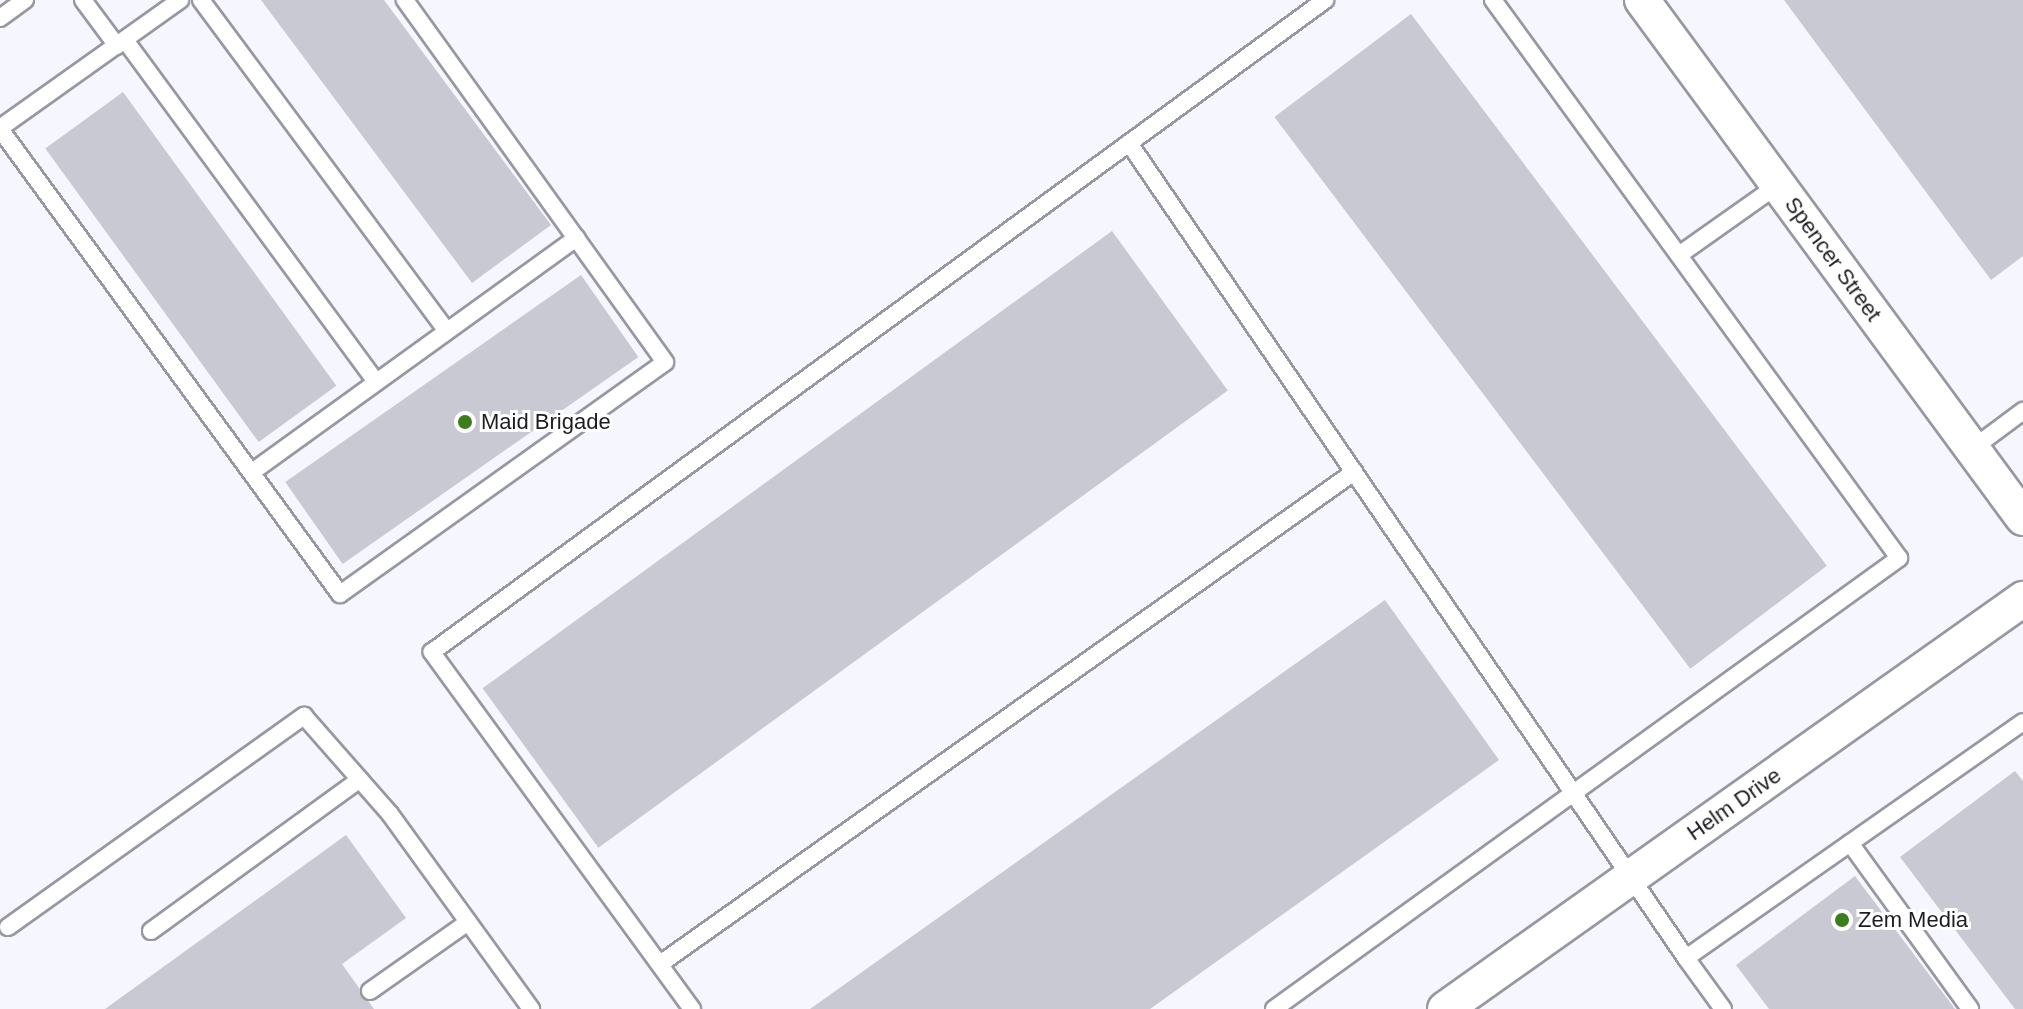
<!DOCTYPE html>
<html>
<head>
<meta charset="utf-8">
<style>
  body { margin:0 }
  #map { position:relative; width:2023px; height:1009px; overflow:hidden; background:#f5f6fe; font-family:Helvetica,sans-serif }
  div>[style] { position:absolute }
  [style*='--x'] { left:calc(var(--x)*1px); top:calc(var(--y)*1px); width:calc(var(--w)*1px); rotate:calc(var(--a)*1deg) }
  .building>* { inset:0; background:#c8c9d3; transform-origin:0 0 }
  .roads { filter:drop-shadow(2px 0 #9798a2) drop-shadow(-2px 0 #9798a2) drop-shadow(0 2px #9798a2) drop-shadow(0 -2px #9798a2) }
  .service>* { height:16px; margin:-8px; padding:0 8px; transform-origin:8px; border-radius:8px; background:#fff }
  .minor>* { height:34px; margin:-17px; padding:0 17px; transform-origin:17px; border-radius:17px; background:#fff }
  .dots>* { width:22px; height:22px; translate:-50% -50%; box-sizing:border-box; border:4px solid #fff; border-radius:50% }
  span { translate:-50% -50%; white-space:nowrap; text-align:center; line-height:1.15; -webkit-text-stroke:6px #fff; paint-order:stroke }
  .street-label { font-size:22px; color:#1c1d20 }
  .poi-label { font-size:22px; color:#1c1d20 }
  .left { translate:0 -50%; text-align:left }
</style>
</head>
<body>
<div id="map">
  <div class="building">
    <i style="clip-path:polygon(261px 0,384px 0,551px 225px,472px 283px)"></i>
    <i style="clip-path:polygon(1784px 0,2023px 0,2023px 256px,1991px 280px)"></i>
    <i style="left:1411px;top:14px;width:691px;height:171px;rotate:53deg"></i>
    <i style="left:123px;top:92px;width:363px;height:96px;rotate:54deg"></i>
    <i style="left:1112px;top:231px;width:197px;height:778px;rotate:54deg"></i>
    <i style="left:581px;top:275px;width:100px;height:361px;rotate:55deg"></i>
    <i style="clip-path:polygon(1385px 600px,1499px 760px,1150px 1009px,810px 1009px)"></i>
    <i style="clip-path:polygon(2015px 771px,2023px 781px,2023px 1009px,2015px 1009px,1900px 857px)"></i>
    <i style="clip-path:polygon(346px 835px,406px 918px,342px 964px,374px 1009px,105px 1009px)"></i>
    <i style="clip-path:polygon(1855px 876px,1955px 1009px,1769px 1009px,1736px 965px)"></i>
  </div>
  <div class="roads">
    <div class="service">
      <i style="--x:83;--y:0;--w:57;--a:53.5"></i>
      <i style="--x:201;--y:0;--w:412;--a:53.4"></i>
      <i style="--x:0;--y:18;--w:31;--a:-36"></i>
      <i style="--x:125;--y:40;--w:424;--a:53.7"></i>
      <i style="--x:0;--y:128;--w:221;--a:-35.4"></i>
      <i style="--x:0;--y:129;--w:576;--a:53.83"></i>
      <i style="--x:340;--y:594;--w:399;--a:-35.5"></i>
      <i style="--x:665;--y:362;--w:446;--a:-125.7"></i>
      <i style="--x:1129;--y:143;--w:987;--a:55.65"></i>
      <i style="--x:1686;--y:958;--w:411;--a:-35"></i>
      <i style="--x:1679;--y:255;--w:121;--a:-35.3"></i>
      <i style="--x:1972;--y:449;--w:64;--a:-36.7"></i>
      <i style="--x:252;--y:472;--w:400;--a:-35.8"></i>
      <i style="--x:1850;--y:843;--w:205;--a:54.1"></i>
      <i style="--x:8;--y:927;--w:364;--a:-35.5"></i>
      <i style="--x:304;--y:716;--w:130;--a:48.7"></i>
      <i style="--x:390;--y:814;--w:241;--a:54.1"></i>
      <i style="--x:151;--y:931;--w:258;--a:-36"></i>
      <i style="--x:1686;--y:958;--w:63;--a:54"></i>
      <i style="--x:660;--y:964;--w:851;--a:-35.33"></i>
      <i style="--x:370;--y:991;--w:120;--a:-35.1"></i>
      <i style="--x:692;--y:1009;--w:442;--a:-126.1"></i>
      <i style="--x:432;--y:652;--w:1106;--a:-36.13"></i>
      <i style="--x:1274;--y:1009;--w:771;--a:-35.81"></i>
      <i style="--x:1899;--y:558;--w:690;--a:-126.04"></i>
    </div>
    <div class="minor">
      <i style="--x:1642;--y:0;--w:643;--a:53.66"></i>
      <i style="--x:1445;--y:1009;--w:709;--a:-35.35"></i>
    </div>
  </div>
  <div class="dots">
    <i style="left:465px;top:422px;background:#3d7d1d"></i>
    <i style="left:1842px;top:920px;background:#3d7d1d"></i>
  </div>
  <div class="street-label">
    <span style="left:1833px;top:259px;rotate:54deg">Spencer Street</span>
    <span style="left:1734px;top:804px;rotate:-35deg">Helm Drive</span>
  </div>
  <div class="poi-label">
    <span class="left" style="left:481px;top:422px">Maid Brigade</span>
    <span class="left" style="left:1858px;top:920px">Zem Media</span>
  </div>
</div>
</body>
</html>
